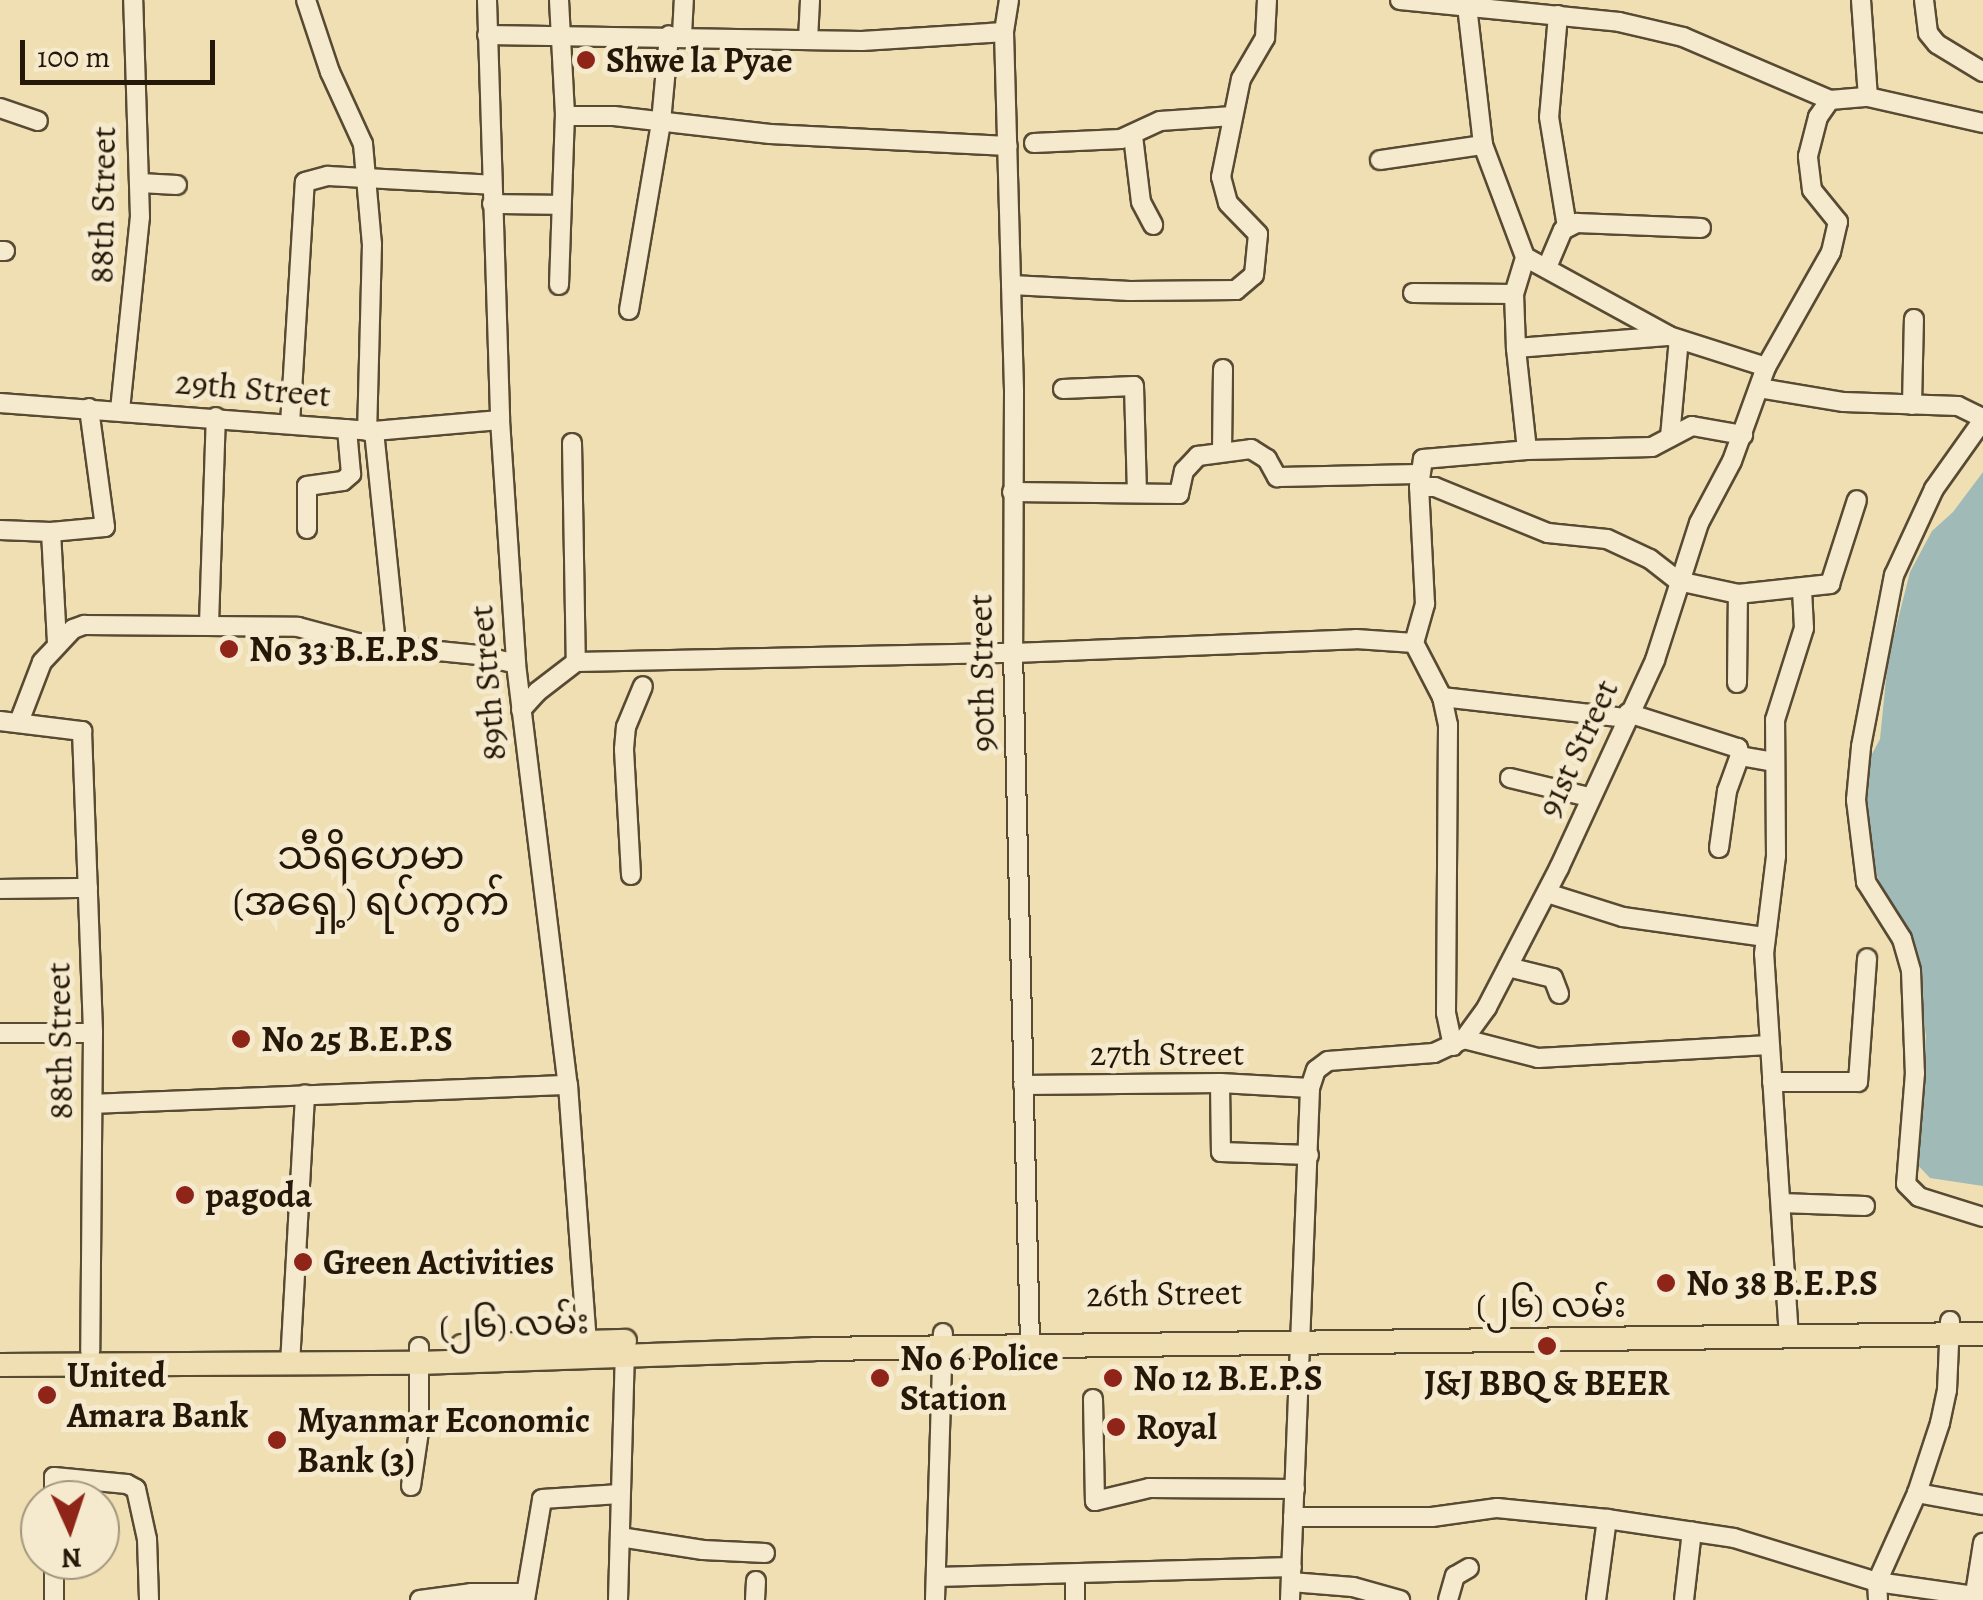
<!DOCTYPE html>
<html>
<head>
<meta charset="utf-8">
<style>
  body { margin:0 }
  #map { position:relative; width:1983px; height:1600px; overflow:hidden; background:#efdfb2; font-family:Alegreya,"Noto Sans Myanmar",serif }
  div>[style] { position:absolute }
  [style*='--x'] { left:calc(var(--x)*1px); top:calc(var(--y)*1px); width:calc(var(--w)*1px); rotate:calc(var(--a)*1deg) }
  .water>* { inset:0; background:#9fbab7 }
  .roads { filter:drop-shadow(2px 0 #584a33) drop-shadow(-2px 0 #584a33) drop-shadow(0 2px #584a33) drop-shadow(0 -2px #584a33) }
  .minor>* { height:18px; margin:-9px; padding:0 9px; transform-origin:9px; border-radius:9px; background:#f5eacd }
  .major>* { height:22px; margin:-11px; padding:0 11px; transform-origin:11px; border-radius:11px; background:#efdfb2 }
  .dots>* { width:28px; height:28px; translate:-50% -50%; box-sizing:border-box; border:5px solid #f5eacd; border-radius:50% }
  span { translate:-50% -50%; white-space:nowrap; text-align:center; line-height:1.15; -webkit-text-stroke:10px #f5eacd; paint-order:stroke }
  .poi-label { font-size:35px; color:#251809; font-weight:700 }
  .left { translate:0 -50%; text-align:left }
  .street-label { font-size:35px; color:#251809 }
  .quarter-label { font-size:40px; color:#251809 }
  .north { position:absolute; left:20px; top:1480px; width:100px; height:100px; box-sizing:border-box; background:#f5eacd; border:2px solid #a2967f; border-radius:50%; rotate:177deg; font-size:28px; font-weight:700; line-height:40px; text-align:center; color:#251809 }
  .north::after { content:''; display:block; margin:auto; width:35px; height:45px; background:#8f2418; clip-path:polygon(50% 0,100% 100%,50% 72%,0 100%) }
  .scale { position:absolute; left:20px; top:40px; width:195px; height:45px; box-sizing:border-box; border:5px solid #251809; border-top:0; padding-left:12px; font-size:30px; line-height:35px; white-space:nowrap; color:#251809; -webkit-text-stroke:8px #f5eacd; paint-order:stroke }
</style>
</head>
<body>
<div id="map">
  <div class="water">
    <i style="clip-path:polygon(1983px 472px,1983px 1186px,1930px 1178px,1913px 1160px,1926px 1036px,1916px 967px,1869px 857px,1866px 815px,1871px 756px,1880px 739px,1888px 659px,1910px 572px,1932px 531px,1953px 512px)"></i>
  </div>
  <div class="roads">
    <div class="minor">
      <i style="--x:306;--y:0;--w:76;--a:71.6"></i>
      <i style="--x:330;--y:72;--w:79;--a:65.4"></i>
      <i style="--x:363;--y:144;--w:100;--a:84.9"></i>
      <i style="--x:372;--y:244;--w:187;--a:91.5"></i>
      <i style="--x:487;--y:0;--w:420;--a:88.2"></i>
      <i style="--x:500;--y:420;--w:245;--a:86.2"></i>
      <i style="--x:516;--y:664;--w:424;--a:83"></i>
      <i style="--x:568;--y:1085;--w:271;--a:85.8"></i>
      <i style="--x:559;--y:0;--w:116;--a:87"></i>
      <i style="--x:565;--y:116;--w:49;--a:0"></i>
      <i style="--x:614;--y:116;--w:157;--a:6.6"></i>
      <i style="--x:770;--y:134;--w:238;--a:2.9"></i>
      <i style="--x:1009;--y:0;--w:32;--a:99"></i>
      <i style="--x:1004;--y:32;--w:360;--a:88.4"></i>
      <i style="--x:1014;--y:392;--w:261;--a:90.2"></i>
      <i style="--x:1013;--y:653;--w:693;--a:88.59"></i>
      <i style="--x:1400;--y:0;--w:220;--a:5.7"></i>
      <i style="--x:1619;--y:22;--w:66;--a:13.2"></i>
      <i style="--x:1683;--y:37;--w:160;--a:23.2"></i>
      <i style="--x:1830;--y:100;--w:38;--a:-5"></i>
      <i style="--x:1868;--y:97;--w:118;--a:12.7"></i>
      <i style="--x:1861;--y:0;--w:97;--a:85.9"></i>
      <i style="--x:1924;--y:0;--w:33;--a:83"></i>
      <i style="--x:1928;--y:33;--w:14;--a:51"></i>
      <i style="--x:1937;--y:44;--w:54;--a:31.3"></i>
      <i style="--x:1467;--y:6;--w:140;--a:83.4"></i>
      <i style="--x:1483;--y:145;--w:120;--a:69.4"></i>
      <i style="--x:1525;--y:257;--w:164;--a:28.7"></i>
      <i style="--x:1669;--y:336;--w:102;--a:17.7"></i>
      <i style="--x:1558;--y:15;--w:102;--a:95"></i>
      <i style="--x:1549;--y:117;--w:111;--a:80.7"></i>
      <i style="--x:487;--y:35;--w:375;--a:0.9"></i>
      <i style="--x:862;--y:41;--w:142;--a:-3.6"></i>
      <i style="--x:682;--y:35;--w:35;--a:-87"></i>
      <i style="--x:808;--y:40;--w:40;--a:-87.1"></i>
      <i style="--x:0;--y:108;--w:40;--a:18.9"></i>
      <i style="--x:1133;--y:136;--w:66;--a:83.1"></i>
      <i style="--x:1141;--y:202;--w:26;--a:62"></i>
      <i style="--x:1034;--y:143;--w:87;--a:-2.6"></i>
      <i style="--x:1121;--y:139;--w:43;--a:-24.8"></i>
      <i style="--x:1160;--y:121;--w:73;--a:-3.9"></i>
      <i style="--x:1380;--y:160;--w:104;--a:-8.3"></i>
      <i style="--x:140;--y:183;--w:37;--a:3"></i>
      <i style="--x:492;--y:204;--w:69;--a:0.8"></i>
      <i style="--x:0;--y:251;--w:5;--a:0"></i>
      <i style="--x:1548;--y:265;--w:38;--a:-67"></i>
      <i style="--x:1563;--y:230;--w:16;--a:-27"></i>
      <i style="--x:1577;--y:223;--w:124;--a:2.3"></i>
      <i style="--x:559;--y:285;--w:169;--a:-88"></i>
      <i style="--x:1011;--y:285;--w:119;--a:2.9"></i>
      <i style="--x:1130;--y:291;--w:106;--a:-0.5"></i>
      <i style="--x:1236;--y:290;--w:23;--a:-40"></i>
      <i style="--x:1254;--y:275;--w:41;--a:-84.4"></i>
      <i style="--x:1258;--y:234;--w:43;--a:-134.1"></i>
      <i style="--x:1228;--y:203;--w:27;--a:-105"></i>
      <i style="--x:1221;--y:177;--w:100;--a:-78.5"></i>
      <i style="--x:1241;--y:79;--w:48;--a:-59.7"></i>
      <i style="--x:1265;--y:38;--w:38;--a:-87"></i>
      <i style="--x:1413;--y:293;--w:101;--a:0.6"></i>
      <i style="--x:629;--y:310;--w:191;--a:-80.3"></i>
      <i style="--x:661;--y:122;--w:87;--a:-84.7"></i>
      <i style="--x:1516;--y:348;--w:54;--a:-92.1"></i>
      <i style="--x:1514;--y:294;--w:39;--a:-73"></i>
      <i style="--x:1759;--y:388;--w:86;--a:9.4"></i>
      <i style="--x:1844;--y:402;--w:114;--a:2"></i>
      <i style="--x:1958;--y:406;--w:28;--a:26"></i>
      <i style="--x:1063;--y:389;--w:71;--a:-2.4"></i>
      <i style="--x:1134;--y:386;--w:106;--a:88.4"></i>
      <i style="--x:0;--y:403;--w:375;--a:4.3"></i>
      <i style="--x:374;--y:431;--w:126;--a:-5"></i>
      <i style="--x:1912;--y:405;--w:86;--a:-88.7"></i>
      <i style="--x:120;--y:410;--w:194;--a:-84.1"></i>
      <i style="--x:140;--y:217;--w:217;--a:-91.8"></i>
      <i style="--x:1983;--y:420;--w:85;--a:125.4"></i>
      <i style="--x:1934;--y:489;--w:95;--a:114.9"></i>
      <i style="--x:1894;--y:575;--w:175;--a:100.9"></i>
      <i style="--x:1861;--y:747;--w:53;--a:95.4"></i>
      <i style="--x:1856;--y:800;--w:83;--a:83"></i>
      <i style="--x:1866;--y:882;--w:67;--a:57.7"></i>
      <i style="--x:1902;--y:939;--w:33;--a:74"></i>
      <i style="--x:1911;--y:971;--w:102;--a:87.8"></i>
      <i style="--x:1915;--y:1073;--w:111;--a:94.6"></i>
      <i style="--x:1906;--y:1184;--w:18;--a:45"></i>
      <i style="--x:1919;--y:1197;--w:67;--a:17.4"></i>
      <i style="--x:290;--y:424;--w:242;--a:-86.5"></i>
      <i style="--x:305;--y:182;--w:24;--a:-15"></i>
      <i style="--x:328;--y:176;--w:164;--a:3.1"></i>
      <i style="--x:374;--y:431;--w:214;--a:84.1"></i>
      <i style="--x:1670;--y:437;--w:98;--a:-84.8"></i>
      <i style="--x:572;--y:443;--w:219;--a:89"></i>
      <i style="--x:1527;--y:450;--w:103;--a:-96.2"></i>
      <i style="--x:1516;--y:348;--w:152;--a:-4.5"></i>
      <i style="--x:1222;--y:452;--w:83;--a:-89.3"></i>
      <i style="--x:1419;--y:487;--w:16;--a:0"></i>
      <i style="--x:1435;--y:487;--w:122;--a:22.2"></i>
      <i style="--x:1548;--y:533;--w:59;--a:5.8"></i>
      <i style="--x:1607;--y:539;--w:47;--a:24.9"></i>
      <i style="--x:1650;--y:559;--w:36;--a:38"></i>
      <i style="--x:1678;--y:581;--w:61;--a:12.2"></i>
      <i style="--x:1738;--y:594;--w:93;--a:-6.2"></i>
      <i style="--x:1830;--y:584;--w:88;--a:-72.2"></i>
      <i style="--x:1012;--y:492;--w:167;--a:0.7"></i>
      <i style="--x:1179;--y:494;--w:24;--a:-78"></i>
      <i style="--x:1184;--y:471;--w:21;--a:-47"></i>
      <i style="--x:1198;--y:456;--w:53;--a:-7.5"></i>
      <i style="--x:1251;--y:449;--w:19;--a:32"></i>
      <i style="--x:1267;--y:459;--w:21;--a:61"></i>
      <i style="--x:1277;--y:477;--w:143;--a:-1.2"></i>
      <i style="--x:307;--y:529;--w:43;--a:-90"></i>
      <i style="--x:307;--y:486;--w:36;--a:-8"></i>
      <i style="--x:343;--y:481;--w:11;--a:-41"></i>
      <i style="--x:351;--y:474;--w:45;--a:-95.1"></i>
      <i style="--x:0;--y:530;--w:51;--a:2.2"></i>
      <i style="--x:51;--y:532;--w:54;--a:-5.3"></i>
      <i style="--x:105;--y:527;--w:120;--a:-97.7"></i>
      <i style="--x:51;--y:532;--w:112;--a:86.9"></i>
      <i style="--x:209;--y:624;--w:207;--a:-88.1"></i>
      <i style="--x:1737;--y:683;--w:89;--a:-89.4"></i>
      <i style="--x:1442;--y:697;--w:184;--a:6.5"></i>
      <i style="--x:521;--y:710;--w:24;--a:-48"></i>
      <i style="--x:537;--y:692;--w:49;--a:-37.6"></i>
      <i style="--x:576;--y:662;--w:437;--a:-1.2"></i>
      <i style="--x:1013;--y:653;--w:343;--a:-2.3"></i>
      <i style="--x:1356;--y:639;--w:58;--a:3.9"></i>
      <i style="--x:1628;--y:713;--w:115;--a:17.7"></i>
      <i style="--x:1738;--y:748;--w:8;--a:76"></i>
      <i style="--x:1740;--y:756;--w:34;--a:10"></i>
      <i style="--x:0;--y:721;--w:83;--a:7"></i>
      <i style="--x:82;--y:731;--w:302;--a:87.9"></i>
      <i style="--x:93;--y:1033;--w:318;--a:90.5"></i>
      <i style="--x:19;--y:722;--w:64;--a:-69"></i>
      <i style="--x:42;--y:662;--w:45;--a:-46.8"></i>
      <i style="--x:73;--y:629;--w:12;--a:-20"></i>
      <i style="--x:84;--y:625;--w:214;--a:0.5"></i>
      <i style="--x:298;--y:627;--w:62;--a:14.9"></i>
      <i style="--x:358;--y:643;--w:121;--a:5.7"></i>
      <i style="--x:478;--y:655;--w:39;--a:13"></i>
      <i style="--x:1510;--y:778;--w:81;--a:13.5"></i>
      <i style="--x:1719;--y:848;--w:58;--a:-82"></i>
      <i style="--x:1727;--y:791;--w:37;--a:-70"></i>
      <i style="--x:631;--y:875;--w:126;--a:-93.2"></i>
      <i style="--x:624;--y:749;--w:22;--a:-85"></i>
      <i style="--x:626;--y:727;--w:44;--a:-67.5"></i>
      <i style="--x:0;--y:889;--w:88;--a:-0.7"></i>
      <i style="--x:1547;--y:893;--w:80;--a:17.5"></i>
      <i style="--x:1623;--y:917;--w:144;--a:8"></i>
      <i style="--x:1508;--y:967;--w:46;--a:13.7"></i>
      <i style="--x:1553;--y:978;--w:17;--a:69"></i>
      <i style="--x:0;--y:1033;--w:93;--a:0"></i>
      <i style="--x:1464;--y:1039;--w:76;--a:14.4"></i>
      <i style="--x:1538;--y:1058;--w:231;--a:-3.2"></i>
      <i style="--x:1453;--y:1046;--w:34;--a:-102"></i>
      <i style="--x:1446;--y:1013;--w:288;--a:-89.6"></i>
      <i style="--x:1448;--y:725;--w:29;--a:-102"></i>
      <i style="--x:1442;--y:697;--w:61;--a:-117.4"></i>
      <i style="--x:1414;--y:643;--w:41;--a:-74.2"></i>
      <i style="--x:1425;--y:604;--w:117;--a:-92.9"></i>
      <i style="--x:1419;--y:487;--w:28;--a:-82"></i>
      <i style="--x:1423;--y:459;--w:104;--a:-4.9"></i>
      <i style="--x:1527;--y:450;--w:125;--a:-1.4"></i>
      <i style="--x:1652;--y:447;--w:45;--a:-27.7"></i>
      <i style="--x:1692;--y:426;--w:52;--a:10"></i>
      <i style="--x:1772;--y:1082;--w:86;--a:0"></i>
      <i style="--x:1858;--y:1082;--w:124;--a:-85.8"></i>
      <i style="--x:1220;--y:1083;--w:69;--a:89.2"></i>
      <i style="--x:1221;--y:1152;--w:88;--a:2"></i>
      <i style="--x:1023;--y:1085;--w:197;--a:-0.6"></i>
      <i style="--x:1220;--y:1083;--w:90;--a:3.2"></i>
      <i style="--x:93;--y:1104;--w:475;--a:-2.3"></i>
      <i style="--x:1781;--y:1203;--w:84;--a:2"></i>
      <i style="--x:1789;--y:1338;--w:385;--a:-93.7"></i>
      <i style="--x:1764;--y:954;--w:99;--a:-83"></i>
      <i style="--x:1776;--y:856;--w:136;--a:-90.4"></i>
      <i style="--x:1775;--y:720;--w:96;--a:-72.5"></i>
      <i style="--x:1804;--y:628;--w:39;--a:-93"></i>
      <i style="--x:290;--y:1364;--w:270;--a:-86.8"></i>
      <i style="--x:1093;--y:1399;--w:102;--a:88.9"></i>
      <i style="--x:1095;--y:1501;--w:56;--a:-13.5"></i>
      <i style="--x:1149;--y:1488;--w:146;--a:0.4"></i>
      <i style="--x:411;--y:1486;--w:56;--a:-81.7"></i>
      <i style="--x:419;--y:1431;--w:84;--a:-90"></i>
      <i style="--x:1917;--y:1493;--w:67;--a:10.3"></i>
      <i style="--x:54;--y:1500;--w:23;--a:-90"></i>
      <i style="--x:54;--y:1477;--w:73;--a:5.5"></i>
      <i style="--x:127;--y:1484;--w:10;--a:29"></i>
      <i style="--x:136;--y:1489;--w:51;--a:77.6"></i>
      <i style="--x:147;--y:1539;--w:61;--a:88.1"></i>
      <i style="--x:1293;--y:1517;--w:139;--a:0"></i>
      <i style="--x:1432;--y:1517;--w:66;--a:-7.9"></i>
      <i style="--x:1497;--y:1508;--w:111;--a:5.7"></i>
      <i style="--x:1607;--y:1519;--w:128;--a:8.5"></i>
      <i style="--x:1734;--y:1538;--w:150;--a:17.1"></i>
      <i style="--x:1877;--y:1582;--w:107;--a:8.1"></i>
      <i style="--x:620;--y:1537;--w:84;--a:8.9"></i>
      <i style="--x:703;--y:1550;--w:62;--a:2.8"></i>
      <i style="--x:54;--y:1560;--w:40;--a:90"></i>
      <i style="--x:1075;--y:1576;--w:24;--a:90"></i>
      <i style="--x:936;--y:1577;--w:356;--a:-1.6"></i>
      <i style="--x:1291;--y:1582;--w:62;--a:4.6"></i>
      <i style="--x:1353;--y:1587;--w:49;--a:15.5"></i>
      <i style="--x:420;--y:1600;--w:51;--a:-7.8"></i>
      <i style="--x:471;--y:1593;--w:54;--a:0"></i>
      <i style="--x:525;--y:1600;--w:102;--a:-80.4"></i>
      <i style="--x:542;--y:1499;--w:78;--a:-3.7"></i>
      <i style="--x:618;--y:1600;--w:254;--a:-88.4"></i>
      <i style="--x:755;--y:1600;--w:19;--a:-87"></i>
      <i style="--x:935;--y:1600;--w:267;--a:-88.3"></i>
      <i style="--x:1290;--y:1600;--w:512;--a:-87.76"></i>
      <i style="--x:1310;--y:1088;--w:19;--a:-72"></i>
      <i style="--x:1316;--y:1070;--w:15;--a:-37"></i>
      <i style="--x:1328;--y:1061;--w:106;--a:-4.3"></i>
      <i style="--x:1434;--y:1053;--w:33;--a:-25"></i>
      <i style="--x:1464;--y:1039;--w:39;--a:-54"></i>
      <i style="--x:1487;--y:1007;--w:157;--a:-62.6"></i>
      <i style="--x:1559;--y:868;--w:229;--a:-65.2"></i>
      <i style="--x:1655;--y:660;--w:144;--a:-72.2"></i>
      <i style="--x:1699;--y:523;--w:70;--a:-62"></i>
      <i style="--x:1732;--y:461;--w:100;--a:-70.1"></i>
      <i style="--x:1766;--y:367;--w:132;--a:-60.5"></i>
      <i style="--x:1831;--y:252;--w:31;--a:-77"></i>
      <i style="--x:1838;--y:222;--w:41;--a:-129.1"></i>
      <i style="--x:1812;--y:190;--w:34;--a:-97"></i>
      <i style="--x:1808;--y:156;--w:40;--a:-75.6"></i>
      <i style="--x:1818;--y:117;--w:21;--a:-55"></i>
      <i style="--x:1448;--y:1600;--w:25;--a:-74"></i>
      <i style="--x:1455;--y:1576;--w:16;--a:-30"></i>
      <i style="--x:1596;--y:1600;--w:82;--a:-82.3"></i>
      <i style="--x:1684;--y:1600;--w:69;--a:-83.4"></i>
      <i style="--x:1878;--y:1600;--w:18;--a:-93"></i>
      <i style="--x:1877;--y:1582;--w:98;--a:-65.8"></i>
      <i style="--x:1917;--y:1493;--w:74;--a:-71.8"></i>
      <i style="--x:1940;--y:1423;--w:34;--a:-78"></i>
      <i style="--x:1947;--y:1390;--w:69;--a:-87.5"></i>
      <i style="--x:1974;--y:1600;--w:58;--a:-81"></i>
    </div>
    <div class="major">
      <i style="--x:462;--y:1346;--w:163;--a:-1.8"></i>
      <i style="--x:0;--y:1365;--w:418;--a:-0.3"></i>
      <i style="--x:418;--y:1363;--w:396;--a:-2"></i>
      <i style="--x:814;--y:1349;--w:1169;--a:-0.74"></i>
    </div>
  </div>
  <div class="dots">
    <i style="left:586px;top:60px;background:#8f2418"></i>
    <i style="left:229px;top:649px;background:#8f2418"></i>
    <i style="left:241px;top:1039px;background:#8f2418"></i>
    <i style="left:185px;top:1195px;background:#8f2418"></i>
    <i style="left:303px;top:1262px;background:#8f2418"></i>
    <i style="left:1666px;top:1283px;background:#8f2418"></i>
    <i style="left:1547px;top:1346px;background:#8f2418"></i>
    <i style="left:880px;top:1378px;background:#8f2418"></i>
    <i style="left:1113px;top:1378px;background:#8f2418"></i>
    <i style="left:47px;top:1395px;background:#8f2418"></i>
    <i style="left:1116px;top:1427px;background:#8f2418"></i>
    <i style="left:277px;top:1440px;background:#8f2418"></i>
  </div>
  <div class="poi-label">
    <span class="left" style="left:606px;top:60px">Shwe la Pyae</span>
    <span class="left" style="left:249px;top:649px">No 33 B.E.P.S</span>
    <span class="left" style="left:261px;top:1039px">No 25 B.E.P.S</span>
    <span class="left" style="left:205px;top:1195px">pagoda</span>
    <span class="left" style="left:323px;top:1262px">Green Activities</span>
    <span class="left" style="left:1686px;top:1283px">No 38 B.E.P.S</span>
    <span class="left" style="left:900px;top:1378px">No 6 Police<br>Station</span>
    <span class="left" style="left:67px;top:1395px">United<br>Amara Bank</span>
    <span class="left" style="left:1133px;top:1378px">No 12 B.E.P.S</span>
    <span style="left:1547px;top:1383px">J&amp;J BBQ &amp; BEER</span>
    <span class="left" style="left:297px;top:1440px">Myanmar Economic<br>Bank (3)</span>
    <span class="left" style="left:1136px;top:1427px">Royal</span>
  </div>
  <div class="street-label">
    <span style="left:102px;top:205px;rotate:-89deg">88th Street</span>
    <span style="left:253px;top:388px;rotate:5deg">29th Street</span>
    <span style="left:981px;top:673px;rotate:-91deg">90th Street</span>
    <span style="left:487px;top:683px;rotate:-95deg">89th Street</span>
    <span style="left:1577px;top:748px;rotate:-65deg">91st Street</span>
    <span style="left:59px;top:1041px;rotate:-91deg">88th Street</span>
    <span style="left:1167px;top:1053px">27th Street</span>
    <span style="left:1164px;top:1293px;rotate:-1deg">26th Street</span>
    <span style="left:1551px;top:1305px">(၂၆) လမ်း</span>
    <span style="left:514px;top:1324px;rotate:-2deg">(၂၆) လမ်း</span>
  </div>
  <div class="quarter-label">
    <span style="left:371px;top:879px">သီရိဟေမာ<br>(အရှေ့) ရပ်ကွက်</span>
  </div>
  <div class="north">N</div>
  <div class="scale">100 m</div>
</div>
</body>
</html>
